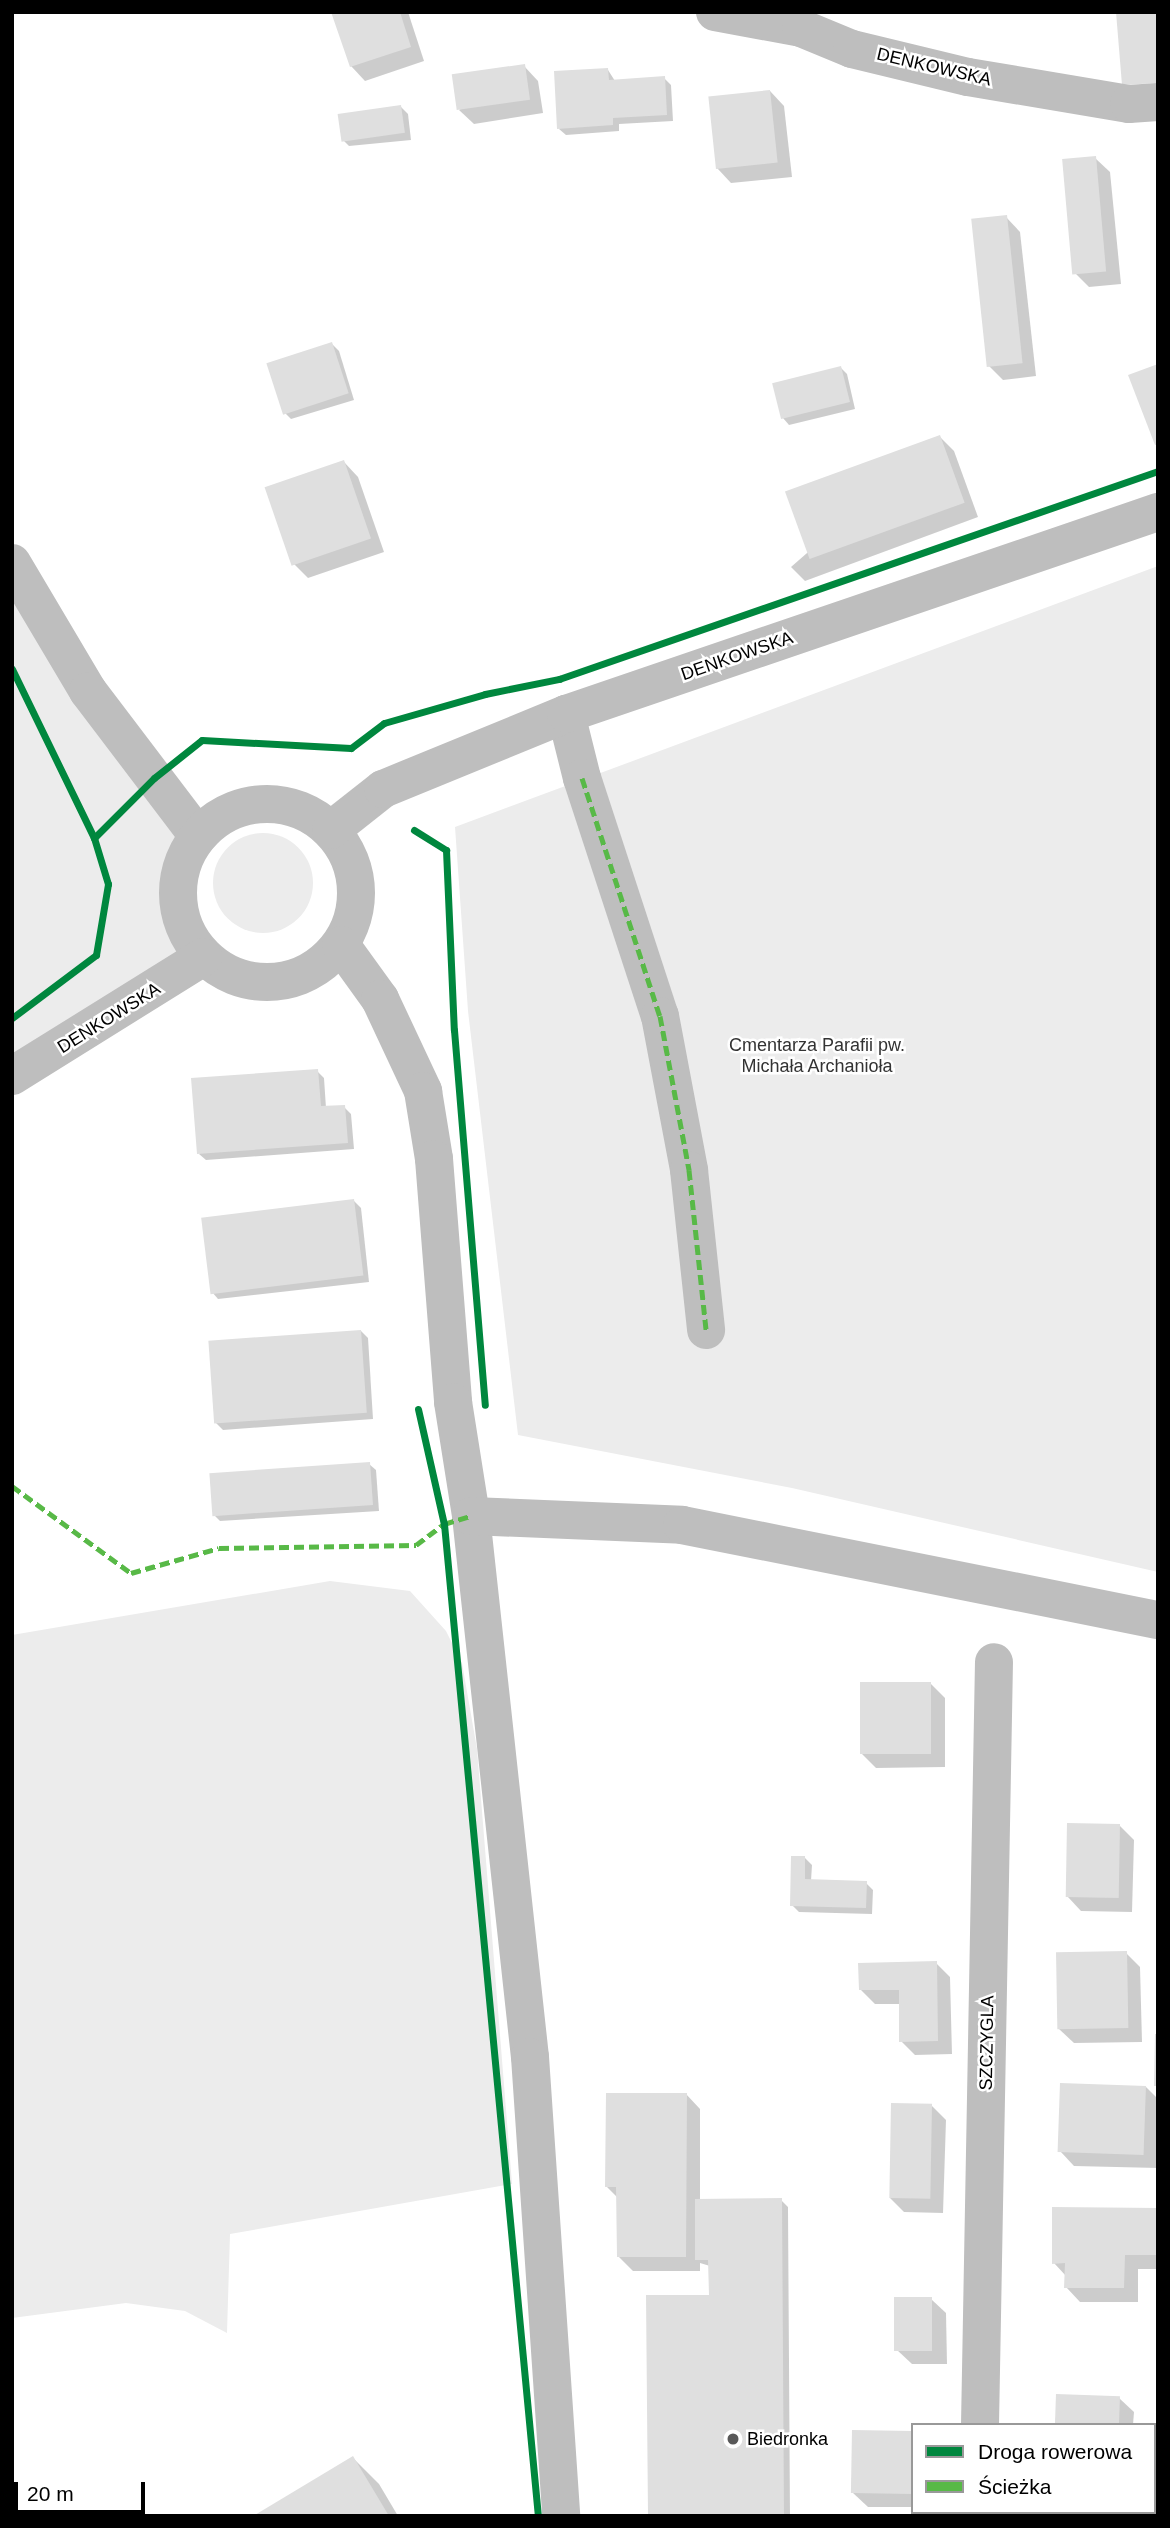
<!DOCTYPE html>
<html>
<head>
<meta charset="utf-8">
<style>
  body { margin:0 }
  #map { position:relative; width:1170px; height:2528px; overflow:hidden; background:#fff; font-family:Helvetica,sans-serif }
  div>[style] { position:absolute }
  [style*='--x'] { left:calc(var(--x)*1px); top:calc(var(--y)*1px); width:calc(var(--w)*1px); rotate:calc(var(--a)*1deg) }
  .green>* { inset:0; background:#ececec }
  .round { border-radius:50% }
  .shadow>* { inset:0; background:#0003 }
  .building>* { inset:0; background:#dfdfdf; transform-origin:0 0 }
  .minor>* { height:38px; margin:-19px; padding:0 19px; transform-origin:19px; border-radius:19px; background:#bebebe }
  .minor>.ring { margin:-19px; padding:0; box-sizing:content-box; background:none; border:38px solid #bebebe; border-radius:50% }
  .quiet>* { height:5px; margin-top:-2.5px; transform-origin:0; background:repeating-linear-gradient(90deg,#58b947 0 10px,transparent 0 15px) }
  .cycleway>* { height:7px; margin:-3.5px; padding:0 3.5px; transform-origin:3.5px; border-radius:3.5px; background:#00873e }
  .dots>* { width:19px; height:19px; translate:-50% -50%; box-sizing:border-box; border:4px solid #fff; border-radius:50% }
  span { translate:-50% -50%; white-space:nowrap; text-align:center; line-height:1.15; -webkit-text-stroke:5px #fff; paint-order:stroke }
  .street-label { font-size:18px; color:#000 }
  .park-label { font-size:18px; color:#333 }
  .poi-label { font-size:18px; color:#000 }
  .left { translate:0 -50%; text-align:left }
  .frame { position:absolute; inset:0; border:14px solid #000; pointer-events:none }
  .legend { position:absolute; left:911px; top:2423px; width:245px; height:91px; box-sizing:border-box; background:#fff; border:2px solid #999; margin:0; padding:9px 12px; list-style:none; font-size:21px; color:#000 }
  .legend li { display:flex; align-items:center; gap:14px; height:35px }
  .legend b { width:35px; border:2px solid #999 }
  .scale { position:absolute; left:14px; top:2482px; width:131px; height:32px; box-sizing:border-box; border:4px solid #000; border-top:0; padding-left:9px; font-size:21px; line-height:24px; white-space:nowrap; color:#000; -webkit-text-stroke:5px #fff; paint-order:stroke }
</style>
</head>
<body>
<div id="map">
  <div class="green">
    <i style="clip-path:polygon(12px 563px,198px 836px,180px 870px,177px 901px,186px 932px,203px 957px,12px 1076px)"></i>
    <i style="clip-path:polygon(1158px 566px,1158px 1572px,792px 1488px,518px 1435px,468px 1011px,455px 827px)"></i>
    <i class="round" style="left:213px;top:833px;width:100px;height:100px"></i>
    <i style="clip-path:polygon(330px 1581px,410px 1591px,446px 1631px,462px 1663px,477px 1749px,512px 2184px,230px 2234px,227px 2333px,185px 2311px,126px 2303px,12px 2318px,12px 1635px)"></i>
  </div>
  <div class="shadow">
    <i style="clip-path:polygon(333px 12px,408px 12px,424px 61px,365px 81px,351px 66px)"></i>
    <i style="clip-path:polygon(524px 66px,538px 81px,543px 113px,474px 124px,459px 110px)"></i>
    <i style="clip-path:polygon(608px 70px,615px 81px,664px 78px,671px 85px,673px 121px,619px 124px,619px 131px,566px 135px,559px 129px)"></i>
    <i style="clip-path:polygon(770px 91px,784px 106px,792px 177px,731px 183px,717px 168px)"></i>
    <i style="clip-path:polygon(401px 107px,408px 114px,411px 140px,349px 146px,342px 139px)"></i>
    <i style="clip-path:polygon(1095px 158px,1110px 172px,1121px 284px,1089px 287px,1075px 273px)"></i>
    <i style="clip-path:polygon(1006px 217px,1020px 232px,1036px 376px,1003px 380px,989px 366px)"></i>
    <i style="clip-path:polygon(332px 344px,339px 351px,354px 400px,291px 419px,284px 412px)"></i>
    <i style="clip-path:polygon(840px 367px,847px 374px,855px 409px,789px 425px,783px 418px)"></i>
    <i style="clip-path:polygon(940px 437px,954px 451px,978px 517px,805px 581px,791px 567px)"></i>
    <i style="clip-path:polygon(344px 462px,358px 477px,384px 552px,308px 578px,294px 564px)"></i>
    <i style="clip-path:polygon(317px 1071px,324px 1078px,326px 1108px,344px 1107px,351px 1114px,354px 1149px,206px 1160px,199px 1154px)"></i>
    <i style="clip-path:polygon(354px 1201px,361px 1208px,369px 1282px,218px 1299px,212px 1292px)"></i>
    <i style="clip-path:polygon(361px 1331px,368px 1338px,373px 1419px,223px 1430px,216px 1423px)"></i>
    <i style="clip-path:polygon(369px 1464px,376px 1470px,379px 1511px,220px 1521px,213px 1514px)"></i>
    <i style="clip-path:polygon(930px 1683px,945px 1698px,945px 1767px,876px 1768px,862px 1754px)"></i>
    <i style="clip-path:polygon(1120px 1826px,1134px 1840px,1132px 1912px,1081px 1911px,1067px 1896px)"></i>
    <i style="clip-path:polygon(805px 1858px,812px 1865px,811px 1881px,866px 1883px,873px 1890px,872px 1914px,799px 1912px,792px 1905px)"></i>
    <i style="clip-path:polygon(1126px 1953px,1140px 1967px,1142px 2042px,1074px 2043px,1059px 2029px)"></i>
    <i style="clip-path:polygon(936px 1963px,950px 1977px,952px 2054px,915px 2055px,901px 2041px,900px 2004px,875px 2004px,861px 1990px)"></i>
    <i style="clip-path:polygon(1146px 2087px,1158px 2099px,1158px 2168px,1074px 2166px,1060px 2151px)"></i>
    <i style="clip-path:polygon(686px 2094px,700px 2109px,700px 2201px,781px 2200px,788px 2207px,790px 2516px,650px 2516px,710px 2296px,710px 2266px,700px 2263px,700px 2271px,633px 2271px,618px 2256px,618px 2198px,607px 2187px)"></i>
    <i style="clip-path:polygon(932px 2106px,946px 2120px,943px 2213px,904px 2212px,890px 2198px)"></i>
    <i style="clip-path:polygon(1158px 2209px,1158px 2269px,1138px 2269px,1138px 2302px,1080px 2302px,1066px 2287px,1066px 2276px,1054px 2263px)"></i>
    <i style="clip-path:polygon(931px 2299px,946px 2313px,947px 2364px,912px 2364px,897px 2350px)"></i>
    <i style="clip-path:polygon(1119px 2398px,1134px 2412px,1133px 2425px,1057px 2425px)"></i>
    <i style="clip-path:polygon(913px 2433px,913px 2507px,868px 2507px,853px 2493px)"></i>
    <i style="clip-path:polygon(353px 2458px,379px 2484px,398px 2516px,258px 2516px)"></i>
    <i style="clip-path:polygon(1154px 2470px,1158px 2516px,1064px 2516px,1154px 2512px)"></i>
  </div>
  <div class="building">
    <i style="clip-path:polygon(331px 12px,400px 12px,411px 47px,350px 67px)"></i>
    <i style="clip-path:polygon(1116px 12px,1158px 12px,1158px 83px,1122px 85px)"></i>
    <i style="left:525px;top:64px;width:36px;height:74px;rotate:82deg"></i>
    <i style="clip-path:polygon(608px 68px,609px 80px,665px 76px,667px 115px,613px 118px,613px 125px,557px 129px,554px 71px)"></i>
    <i style="left:770px;top:90px;width:73px;height:62px;rotate:84deg"></i>
    <i style="left:401px;top:105px;width:28px;height:64px;rotate:82deg"></i>
    <i style="left:1096px;top:156px;width:116px;height:34px;rotate:85deg"></i>
    <i style="left:1007px;top:215px;width:149px;height:36px;rotate:84deg"></i>
    <i style="left:332px;top:342px;width:54px;height:69px;rotate:72deg"></i>
    <i style="clip-path:polygon(1158px 364px,1158px 444px,1155px 445px,1128px 375px)"></i>
    <i style="left:841px;top:366px;width:37px;height:71px;rotate:76deg"></i>
    <i style="left:940px;top:435px;width:72px;height:165px;rotate:70deg"></i>
    <i style="left:344px;top:460px;width:83px;height:84px;rotate:71deg"></i>
    <i style="clip-path:polygon(318px 1069px,321px 1106px,345px 1105px,348px 1143px,197px 1154px,191px 1078px)"></i>
    <i style="left:354px;top:1199px;width:77px;height:154px;rotate:83deg"></i>
    <i style="left:361px;top:1330px;width:83px;height:153px;rotate:86deg"></i>
    <i style="left:370px;top:1462px;width:43px;height:161px;rotate:86deg"></i>
    <i style="left:860px;top:1682px;width:71px;height:72px"></i>
    <i style="left:1067px;top:1823px;width:53px;height:74px;rotate:1deg"></i>
    <i style="clip-path:polygon(791px 1856px,805px 1856px,805px 1879px,867px 1881px,866px 1908px,790px 1906px)"></i>
    <i style="left:1127px;top:1951px;width:77px;height:71px;rotate:89deg"></i>
    <i style="clip-path:polygon(937px 1961px,938px 2041px,899px 2042px,899px 1990px,859px 1990px,858px 1963px)"></i>
    <i style="clip-path:polygon(1155px 2034px,1158px 2034px,1158px 2086px,1154px 2086px)"></i>
    <i style="left:1060px;top:2083px;width:86px;height:69px;rotate:2deg"></i>
    <i style="clip-path:polygon(606px 2093px,687px 2093px,686px 2257px,617px 2257px,616px 2187px,605px 2187px)"></i>
    <i style="left:891px;top:2103px;width:41px;height:95px;rotate:1deg"></i>
    <i style="clip-path:polygon(782px 2198px,784px 2516px,648px 2516px,646px 2295px,709px 2295px,708px 2260px,695px 2260px,695px 2199px)"></i>
    <i style="clip-path:polygon(1052px 2207px,1158px 2208px,1158px 2255px,1125px 2255px,1124px 2288px,1064px 2288px,1065px 2263px,1052px 2264px)"></i>
    <i style="left:894px;top:2297px;width:38px;height:54px"></i>
    <i style="left:1056px;top:2394px;width:64px;height:31px;rotate:2deg"></i>
    <i style="left:852px;top:2430px;width:61px;height:63px;rotate:1deg"></i>
    <i style="clip-path:polygon(353px 2456px,389px 2516px,253px 2516px)"></i>
    <i style="clip-path:polygon(1154px 2503px,1158px 2516px,1062px 2516px,1154px 2512px)"></i>
  </div>
  <div class="minor">
    <i style="--x:715;--y:12;--w:87;--a:10.5"></i>
    <i style="--x:801;--y:28;--w:55;--a:22.4"></i>
    <i style="--x:852;--y:49;--w:119;--a:13.6"></i>
    <i style="--x:968;--y:77;--w:163;--a:9.5"></i>
    <i style="--x:1129;--y:104;--w:29;--a:-4"></i>
    <i style="--x:12;--y:563;--w:149;--a:59.3"></i>
    <i style="--x:88;--y:691;--w:182;--a:52.8"></i>
    <i style="--x:566;--y:714;--w:66;--a:76"></i>
    <i style="--x:582;--y:778;--w:250;--a:71.9"></i>
    <i style="--x:660;--y:1016;--w:157;--a:79.3"></i>
    <i style="--x:689;--y:1170;--w:161;--a:83.9"></i>
    <i class="ring" style="left:178px;top:804px;width:140px;height:140px"></i>
    <i style="--x:331;--y:830;--w:66;--a:-38.3"></i>
    <i style="--x:383;--y:789;--w:198;--a:-22.3"></i>
    <i style="--x:566;--y:714;--w:626;--a:-18.84"></i>
    <i style="--x:341;--y:945;--w:67;--a:54.2"></i>
    <i style="--x:380;--y:999;--w:102;--a:64.9"></i>
    <i style="--x:423;--y:1091;--w:69;--a:80.8"></i>
    <i style="--x:434;--y:1159;--w:244;--a:85.5"></i>
    <i style="--x:453;--y:1402;--w:115;--a:81"></i>
    <i style="--x:471;--y:1516;--w:544;--a:83.78"></i>
    <i style="--x:530;--y:2057;--w:460;--a:86.1"></i>
    <i style="--x:12;--y:1076;--w:225;--a:-31.9"></i>
    <i style="--x:471;--y:1516;--w:211;--a:2.4"></i>
    <i style="--x:682;--y:1525;--w:485;--a:11.3"></i>
    <i style="--x:980;--y:2425;--w:763;--a:-88.95"></i>
    <i style="--x:979;--y:2516;--w:4;--a:-90"></i>
  </div>
  <div class="quiet">
    <i style="--x:582;--y:778;--w:250;--a:71.9"></i>
    <i style="--x:660;--y:1016;--w:157;--a:79.3"></i>
    <i style="--x:689;--y:1170;--w:161;--a:83.9"></i>
    <i style="--x:12;--y:1486;--w:147;--a:36.2"></i>
    <i style="--x:131;--y:1573;--w:91;--a:-15.9"></i>
    <i style="--x:219;--y:1548;--w:197;--a:-0.9"></i>
    <i style="--x:416;--y:1545;--w:35;--a:-37"></i>
    <i style="--x:444;--y:1524;--w:28;--a:-17"></i>
  </div>
  <div class="cycleway">
    <i style="--x:12;--y:669;--w:188;--a:64.1"></i>
    <i style="--x:414;--y:830;--w:38;--a:32"></i>
    <i style="--x:446;--y:850;--w:180;--a:87.5"></i>
    <i style="--x:454;--y:1030;--w:376;--a:85.3"></i>
    <i style="--x:12;--y:1018;--w:105;--a:-36.9"></i>
    <i style="--x:96;--y:955;--w:72;--a:-80.4"></i>
    <i style="--x:108;--y:884;--w:48;--a:-106.9"></i>
    <i style="--x:94;--y:838;--w:85;--a:-45"></i>
    <i style="--x:154;--y:778;--w:61;--a:-38.4"></i>
    <i style="--x:202;--y:740;--w:149;--a:3.1"></i>
    <i style="--x:351;--y:748;--w:41;--a:-37.1"></i>
    <i style="--x:384;--y:723;--w:105;--a:-16"></i>
    <i style="--x:485;--y:694;--w:76;--a:-11.5"></i>
    <i style="--x:559;--y:679;--w:634;--a:-19.15"></i>
    <i style="--x:418;--y:1409;--w:118;--a:77.3"></i>
    <i style="--x:444;--y:1524;--w:996;--a:84.59"></i>
  </div>
  <div class="dots">
    <i style="left:733px;top:2439px;background:#595959"></i>
  </div>
  <div class="street-label">
    <span style="left:934px;top:67px;rotate:13deg">DENKOWSKA</span>
    <span style="left:737px;top:656px;rotate:-19deg">DENKOWSKA</span>
    <span style="left:109px;top:1018px;rotate:-32deg">DENKOWSKA</span>
    <span style="left:987px;top:2043px;rotate:-89deg">SZCZYGLA</span>
  </div>
  <div class="park-label">
    <span style="left:817px;top:1056px">Cmentarza Parafii pw.<br>Michała Archanioła</span>
  </div>
  <div class="poi-label">
    <span class="left" style="left:747px;top:2439px">Biedronka</span>
  </div>
  <div class="frame"></div>
  <ul class="legend">
  <li><b style="height:9px;background:#00873e"></b>Droga rowerowa</li>
  <li><b style="height:9px;background:#58b947"></b>Ścieżka</li>
  </ul>
  <div class="scale">20 m</div>
</div>
</body>
</html>
